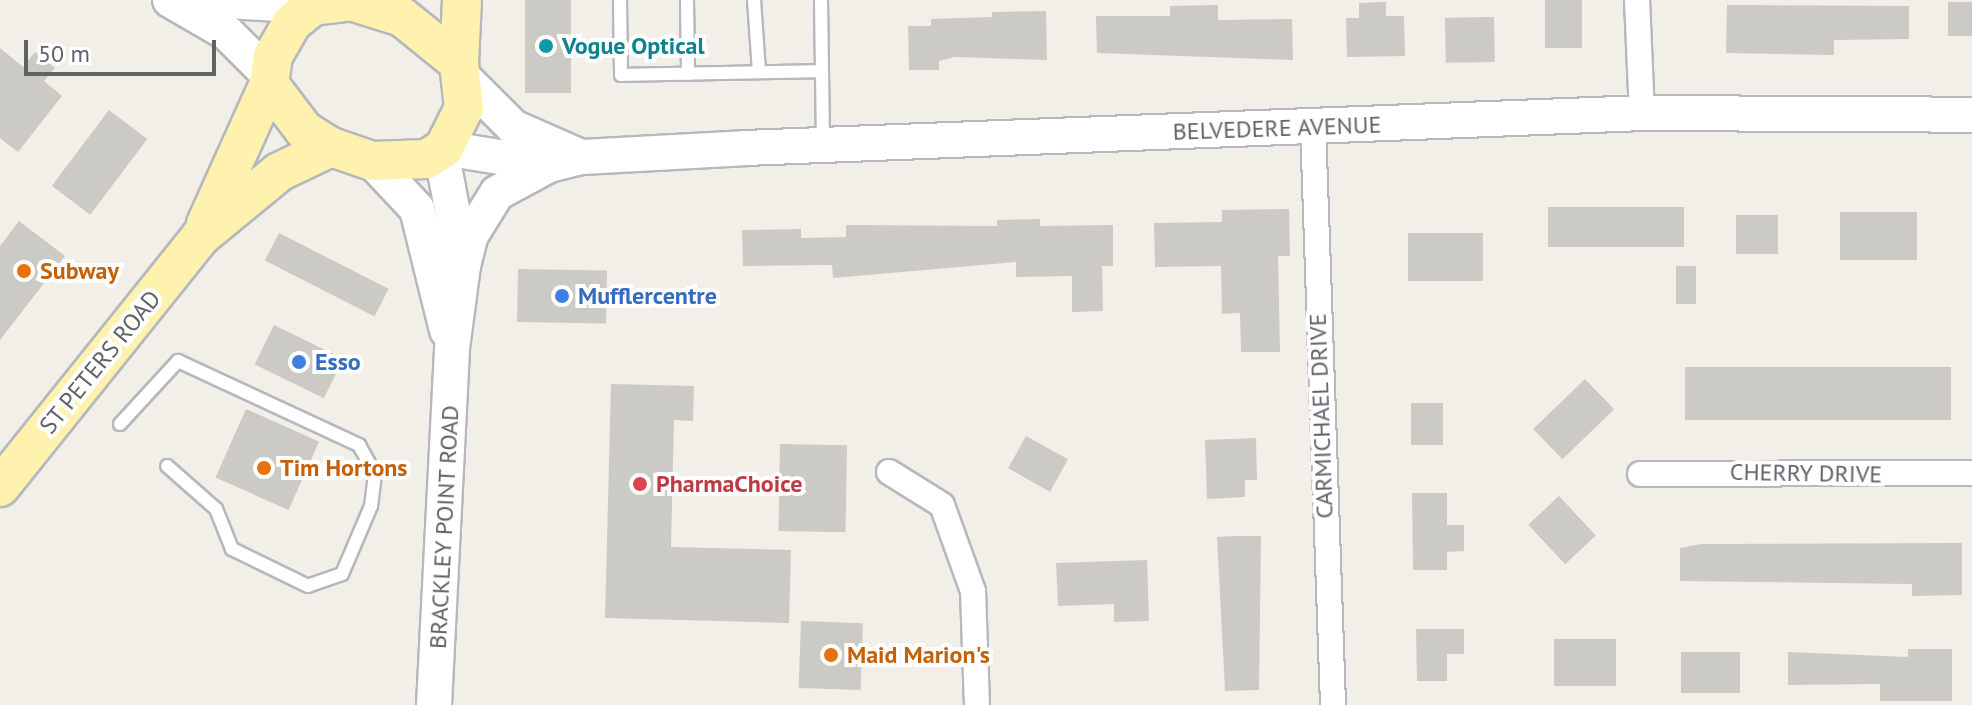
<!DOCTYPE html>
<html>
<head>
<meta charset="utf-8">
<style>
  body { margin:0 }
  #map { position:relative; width:1972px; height:705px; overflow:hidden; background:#f1efe8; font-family:"PT Sans",sans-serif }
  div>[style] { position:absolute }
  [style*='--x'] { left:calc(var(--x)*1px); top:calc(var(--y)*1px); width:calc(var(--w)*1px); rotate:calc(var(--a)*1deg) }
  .building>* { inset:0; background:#cccac5; transform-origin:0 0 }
  .roads { filter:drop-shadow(2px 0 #b5b8bc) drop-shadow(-2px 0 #b5b8bc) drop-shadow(0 2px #b5b8bc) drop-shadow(0 -2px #b5b8bc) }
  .lane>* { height:12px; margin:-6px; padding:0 6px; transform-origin:6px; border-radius:6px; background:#fff }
  .street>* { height:24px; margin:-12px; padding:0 12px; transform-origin:12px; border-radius:12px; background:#fff }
  .secondary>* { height:34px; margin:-17px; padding:0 17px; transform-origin:17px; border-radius:17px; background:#fff }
  .primary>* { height:38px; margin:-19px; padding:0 19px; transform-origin:19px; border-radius:19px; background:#fff2af }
  .dots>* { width:22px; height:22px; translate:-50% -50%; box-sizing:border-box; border:4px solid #fff; border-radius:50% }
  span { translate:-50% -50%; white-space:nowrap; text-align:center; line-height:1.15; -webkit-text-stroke:8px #fff; paint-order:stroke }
  .culture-label { font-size:24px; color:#0d838f; font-weight:700 }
  .left { translate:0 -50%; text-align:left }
  .street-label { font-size:24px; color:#5f6368 }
  .food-label { font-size:24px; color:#c56008; font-weight:700 }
  .shop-label { font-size:24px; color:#366cbe; font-weight:700 }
  .health-label { font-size:24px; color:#be3a42; font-weight:700 }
  .scale { position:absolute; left:24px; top:40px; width:192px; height:36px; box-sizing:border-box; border:4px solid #5f6368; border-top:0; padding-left:10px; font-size:24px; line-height:28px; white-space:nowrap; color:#5f6368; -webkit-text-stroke:6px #fff; paint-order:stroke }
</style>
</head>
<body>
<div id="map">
  <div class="building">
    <i style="left:525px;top:0;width:46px;height:93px"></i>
    <i style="left:1545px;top:0;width:37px;height:48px"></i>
    <i style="clip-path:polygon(1386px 2px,1386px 16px,1404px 16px,1405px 56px,1347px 57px,1346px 18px,1359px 18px,1359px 3px)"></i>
    <i style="left:1948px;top:2px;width:24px;height:34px"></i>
    <i style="clip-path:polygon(1218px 5px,1218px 20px,1292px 19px,1293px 60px,1097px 53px,1096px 16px,1170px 16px,1170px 6px)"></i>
    <i style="clip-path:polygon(1727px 5px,1909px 6px,1909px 39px,1834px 40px,1834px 55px,1726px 53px)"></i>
    <i style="clip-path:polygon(1046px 11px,1047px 60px,955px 57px,939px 61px,939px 70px,909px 70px,908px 26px,931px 26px,931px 19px,992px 17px,992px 12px)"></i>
    <i style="left:1494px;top:17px;width:45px;height:49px;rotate:89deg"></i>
    <i style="clip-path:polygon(0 48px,23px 67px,35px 52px,55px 68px,44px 81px,62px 96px,18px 152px,0 138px)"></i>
    <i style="left:109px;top:110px;width:48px;height:95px;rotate:37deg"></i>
    <i style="left:1684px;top:207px;width:40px;height:136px;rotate:90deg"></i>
    <i style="clip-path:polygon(1289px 209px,1290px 256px,1278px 256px,1280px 352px,1241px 352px,1240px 313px,1222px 314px,1221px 266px,1155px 267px,1154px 223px,1222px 222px,1222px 210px)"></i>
    <i style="left:1840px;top:212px;width:77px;height:48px"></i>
    <i style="left:1736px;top:215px;width:42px;height:39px"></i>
    <i style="clip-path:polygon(1040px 219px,1040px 226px,1113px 225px,1113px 266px,1102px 266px,1103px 311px,1072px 312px,1072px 276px,1016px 277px,1016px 262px,833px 278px,832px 265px,743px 266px,742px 230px,801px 229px,801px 238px,846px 237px,846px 225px,997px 226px,997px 220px)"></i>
    <i style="clip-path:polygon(19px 221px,65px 256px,0 340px,0 246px)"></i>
    <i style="left:279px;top:233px;width:123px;height:31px;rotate:27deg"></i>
    <i style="left:1483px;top:233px;width:48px;height:75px;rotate:90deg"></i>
    <i style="left:1676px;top:266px;width:20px;height:38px"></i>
    <i style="left:518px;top:269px;width:89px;height:53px;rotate:1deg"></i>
    <i style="left:274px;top:325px;width:77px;height:44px;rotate:26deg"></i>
    <i style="left:1685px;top:367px;width:266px;height:53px"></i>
    <i style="left:1585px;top:379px;width:42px;height:72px;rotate:46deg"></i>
    <i style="clip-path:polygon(611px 384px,694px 386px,693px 421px,674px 420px,671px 547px,791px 550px,789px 623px,605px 618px)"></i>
    <i style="left:1411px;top:403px;width:32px;height:42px"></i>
    <i style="left:246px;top:409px;width:80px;height:75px;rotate:24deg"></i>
    <i style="left:1026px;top:436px;width:48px;height:37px;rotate:29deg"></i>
    <i style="clip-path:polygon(1256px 438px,1257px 480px,1245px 480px,1245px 497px,1207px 499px,1205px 440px)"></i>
    <i style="left:780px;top:444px;width:67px;height:87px;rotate:1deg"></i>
    <i style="clip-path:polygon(1412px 493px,1447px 493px,1447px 525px,1464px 525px,1464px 551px,1447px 552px,1447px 570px,1413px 570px)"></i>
    <i style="left:1559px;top:496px;width:54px;height:42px;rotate:47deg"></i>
    <i style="clip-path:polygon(1236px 536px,1261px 536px,1259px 690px,1225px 691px,1217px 537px)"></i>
    <i style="clip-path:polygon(1962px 543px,1962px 595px,1912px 596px,1912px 584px,1680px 581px,1680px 548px,1701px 544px)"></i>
    <i style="clip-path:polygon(1147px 560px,1149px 621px,1114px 622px,1114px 604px,1058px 606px,1056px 563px)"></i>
    <i style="left:801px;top:621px;width:62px;height:67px;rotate:2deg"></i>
    <i style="clip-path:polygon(1416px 629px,1464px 629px,1464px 654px,1447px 654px,1447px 681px,1417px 681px)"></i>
    <i style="left:1554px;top:639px;width:62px;height:47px"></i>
    <i style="clip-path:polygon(1908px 649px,1952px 649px,1952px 701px,1880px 701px,1880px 684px,1788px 685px,1788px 652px,1908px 657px)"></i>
    <i style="left:1681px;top:652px;width:59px;height:41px"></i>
  </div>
  <div class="roads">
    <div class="lane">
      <i style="--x:620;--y:0;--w:75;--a:89.2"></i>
      <i style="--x:621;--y:75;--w:201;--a:-1.1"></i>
      <i style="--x:687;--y:0;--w:74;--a:89.2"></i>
      <i style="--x:754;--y:0;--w:72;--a:86"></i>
      <i style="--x:821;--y:0;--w:141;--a:89.2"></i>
      <i style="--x:120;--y:424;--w:86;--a:-47.4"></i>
      <i style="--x:178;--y:361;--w:200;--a:24.9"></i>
      <i style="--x:359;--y:445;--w:33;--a:61"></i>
      <i style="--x:375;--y:474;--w:32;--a:97"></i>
      <i style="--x:371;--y:506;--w:74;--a:113.1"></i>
      <i style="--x:342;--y:574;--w:36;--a:161"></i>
      <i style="--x:308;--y:586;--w:85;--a:-154"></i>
      <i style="--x:232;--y:549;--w:43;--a:-111.8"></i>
      <i style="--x:216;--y:509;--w:65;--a:-138.7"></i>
    </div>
    <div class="street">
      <i style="--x:1637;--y:0;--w:113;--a:87.5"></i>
      <i style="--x:1313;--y:126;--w:579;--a:88.02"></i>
      <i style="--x:889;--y:472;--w:62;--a:31.9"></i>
      <i style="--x:942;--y:505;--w:91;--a:70.2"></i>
      <i style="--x:973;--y:591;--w:114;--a:88"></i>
      <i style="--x:1640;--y:474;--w:332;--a:-0.2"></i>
    </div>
    <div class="secondary">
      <i style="--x:170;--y:0;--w:66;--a:30.1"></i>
      <i style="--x:227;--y:33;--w:59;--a:45"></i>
      <i style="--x:210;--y:0;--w:103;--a:3.3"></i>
      <i style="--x:465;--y:79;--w:68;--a:45"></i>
      <i style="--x:513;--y:127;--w:74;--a:23.8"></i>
      <i style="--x:444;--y:148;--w:106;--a:9.2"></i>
      <i style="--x:549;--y:165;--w:33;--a:-14"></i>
      <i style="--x:581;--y:157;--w:164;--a:-3.1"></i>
      <i style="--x:745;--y:148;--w:898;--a:-2.23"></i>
      <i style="--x:1642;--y:113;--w:330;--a:0.3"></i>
      <i style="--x:372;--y:161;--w:66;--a:46.8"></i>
      <i style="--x:417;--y:209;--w:125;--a:76.1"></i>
      <i style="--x:463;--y:266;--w:32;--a:-76"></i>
      <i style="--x:471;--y:235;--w:49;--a:-58.2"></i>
      <i style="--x:497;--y:193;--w:59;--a:-28.3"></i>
      <i style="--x:434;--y:705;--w:357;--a:-87.1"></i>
      <i style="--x:452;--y:348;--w:83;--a:-82.4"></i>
      <i style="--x:463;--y:266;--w:117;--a:-100.8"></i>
    </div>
    <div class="primary">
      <i style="--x:351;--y:1;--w:53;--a:17.4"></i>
      <i style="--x:402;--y:17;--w:73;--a:38.9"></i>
      <i style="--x:459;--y:63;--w:45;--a:83.7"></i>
      <i style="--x:464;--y:108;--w:45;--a:116.6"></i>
      <i style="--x:444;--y:148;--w:20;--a:147"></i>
      <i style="--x:427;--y:159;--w:55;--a:177.9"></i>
      <i style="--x:372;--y:161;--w:43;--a:-161.1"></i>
      <i style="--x:331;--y:147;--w:32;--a:-148"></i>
      <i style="--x:304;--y:130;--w:58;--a:-127.3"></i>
      <i style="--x:269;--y:84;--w:28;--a:-82"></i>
      <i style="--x:273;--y:56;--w:39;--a:-60"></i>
      <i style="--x:293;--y:22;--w:26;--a:-39"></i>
      <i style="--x:313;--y:6;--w:38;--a:-7"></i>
      <i style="--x:459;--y:63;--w:63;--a:-87.3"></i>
      <i style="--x:206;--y:224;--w:154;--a:-65.8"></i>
      <i style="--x:0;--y:487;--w:320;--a:-51.3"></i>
      <i style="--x:200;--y:237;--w:102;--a:-39.4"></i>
      <i style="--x:279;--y:172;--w:58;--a:-25.7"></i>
    </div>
  </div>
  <div class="dots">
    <i style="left:546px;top:46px;background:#0f9aa8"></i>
    <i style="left:24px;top:271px;background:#e8710a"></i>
    <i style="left:562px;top:296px;background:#3f7fe0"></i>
    <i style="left:299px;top:362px;background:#3f7fe0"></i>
    <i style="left:264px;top:468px;background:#e8710a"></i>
    <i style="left:640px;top:484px;background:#e0444e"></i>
    <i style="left:831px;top:655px;background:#e8710a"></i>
  </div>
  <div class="culture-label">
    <span class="left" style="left:562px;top:46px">Vogue Optical</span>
  </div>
  <div class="street-label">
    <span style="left:1277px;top:128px;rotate:-2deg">BELVEDERE AVENUE</span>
    <span style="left:100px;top:362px;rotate:-51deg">ST PETERS ROAD</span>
    <span style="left:1321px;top:416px;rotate:-92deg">CARMICHAEL DRIVE</span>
    <span style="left:1806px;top:473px;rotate:1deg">CHERRY DRIVE</span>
    <span style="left:444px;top:527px;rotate:-87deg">BRACKLEY POINT ROAD</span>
  </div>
  <div class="food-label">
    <span class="left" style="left:40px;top:271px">Subway</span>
    <span class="left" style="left:280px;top:468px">Tim Hortons</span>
    <span class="left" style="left:847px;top:655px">Maid Marion's</span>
  </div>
  <div class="shop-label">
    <span class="left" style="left:578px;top:296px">Mufflercentre</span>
    <span class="left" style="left:315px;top:362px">Esso</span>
  </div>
  <div class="health-label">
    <span class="left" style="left:656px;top:484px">PharmaChoice</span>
  </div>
  <div class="scale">50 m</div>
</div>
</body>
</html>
